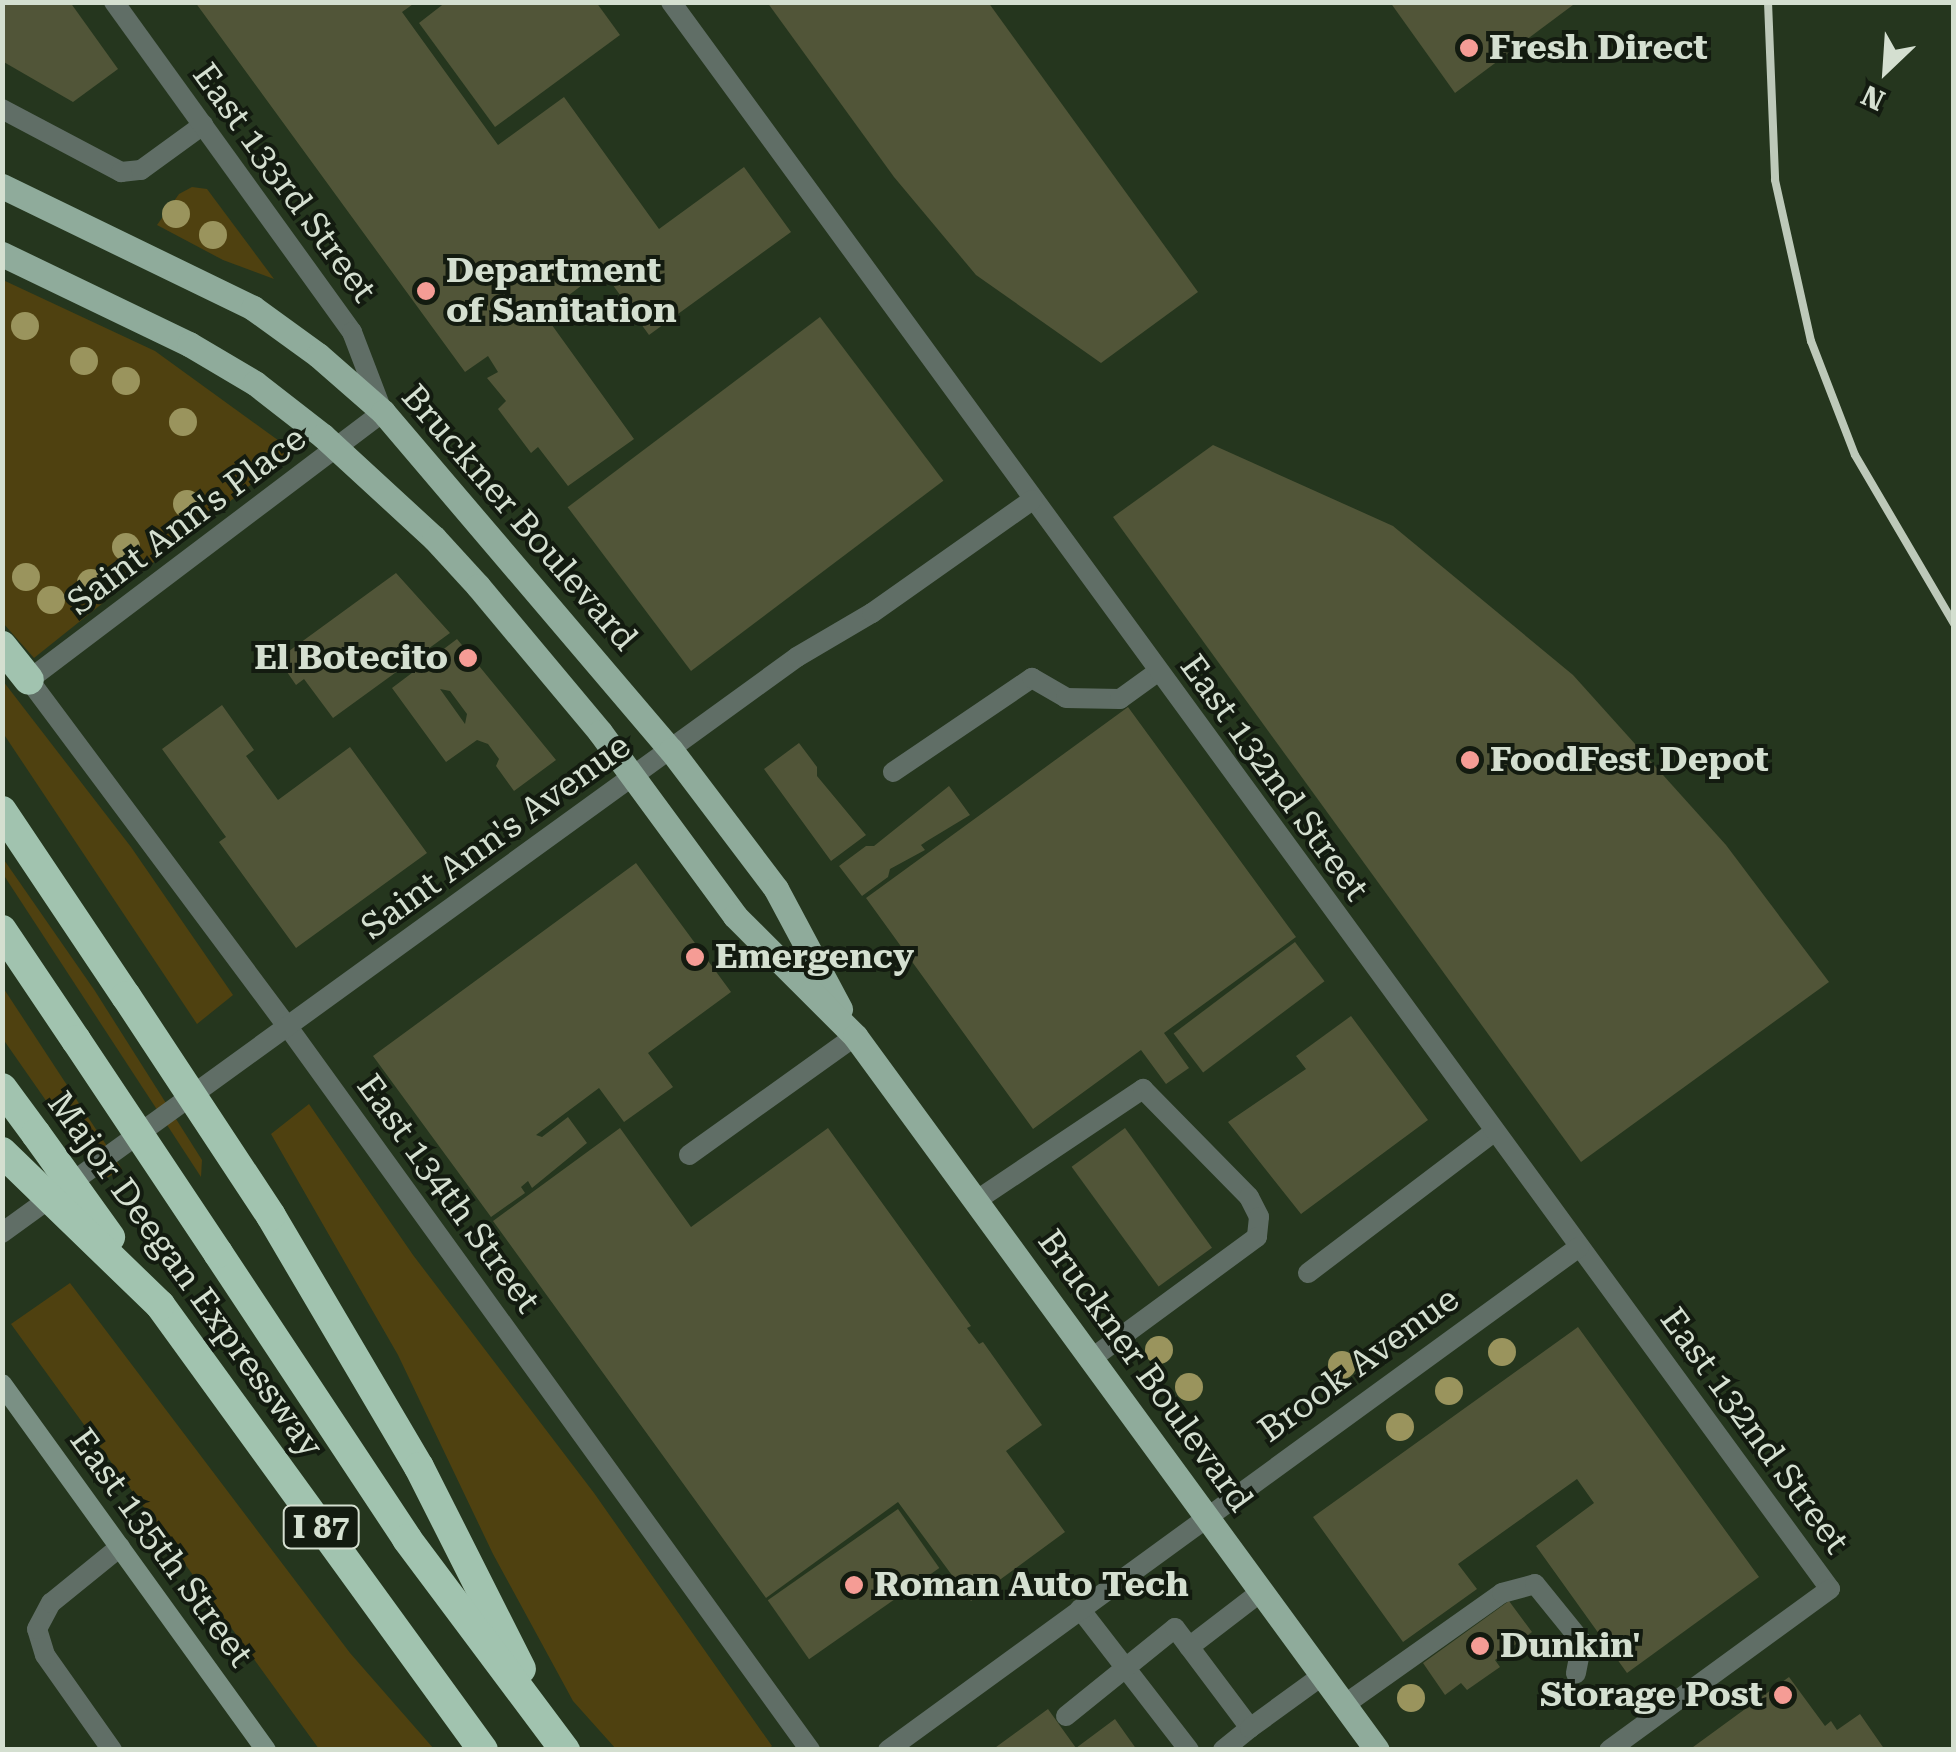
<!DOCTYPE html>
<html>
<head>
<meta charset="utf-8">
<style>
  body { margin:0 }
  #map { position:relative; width:1956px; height:1752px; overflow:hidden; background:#25361e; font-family:"Roboto Serif",serif }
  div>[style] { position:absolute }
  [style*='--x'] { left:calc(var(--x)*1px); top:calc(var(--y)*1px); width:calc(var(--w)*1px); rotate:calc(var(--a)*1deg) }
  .green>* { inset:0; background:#4f4110 }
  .building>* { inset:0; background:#515538; transform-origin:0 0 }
  .service>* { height:20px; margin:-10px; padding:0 10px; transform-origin:10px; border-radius:10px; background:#606e66 }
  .minor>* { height:20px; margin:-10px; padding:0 10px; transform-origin:10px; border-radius:10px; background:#606e66 }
  .tertiary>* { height:20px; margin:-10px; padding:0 10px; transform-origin:10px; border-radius:10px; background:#606e66 }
  .secondary>* { height:20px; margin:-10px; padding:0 10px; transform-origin:10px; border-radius:10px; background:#7a9084 }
  .primary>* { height:25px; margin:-12.5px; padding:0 12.5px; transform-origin:12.5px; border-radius:12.5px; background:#8fab9b }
  .motorway>* { height:30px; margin:-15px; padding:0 15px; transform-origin:15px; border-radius:15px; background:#a1c3af }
  .rail>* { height:8px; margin:-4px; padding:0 4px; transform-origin:4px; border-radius:4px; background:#bdc9b9 }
  .motorway-bridge>* { height:30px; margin:-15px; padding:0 15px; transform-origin:15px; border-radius:15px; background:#a1c3af }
  .trees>* { width:28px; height:28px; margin:-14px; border-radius:50%; background:#9a945d }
  .dots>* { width:28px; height:28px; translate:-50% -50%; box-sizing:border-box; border:5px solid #131b10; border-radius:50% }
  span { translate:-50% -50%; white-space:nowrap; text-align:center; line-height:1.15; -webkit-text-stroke:8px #131b10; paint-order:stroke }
  .shield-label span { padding:2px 8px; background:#131b10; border:2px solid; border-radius:8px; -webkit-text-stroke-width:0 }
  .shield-label { font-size:32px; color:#d4dfd0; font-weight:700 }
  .poi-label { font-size:35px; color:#d4dfd0; font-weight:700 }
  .left { translate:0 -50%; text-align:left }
  .right { translate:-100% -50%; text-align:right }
  .street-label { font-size:35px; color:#d4dfd0 }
  .frame { position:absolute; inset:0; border:5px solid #d4dfd0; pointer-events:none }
  .north { position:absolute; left:1836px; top:20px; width:100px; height:100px; -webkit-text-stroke:8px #131b10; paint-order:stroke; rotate:205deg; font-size:28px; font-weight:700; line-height:40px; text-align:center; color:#d4dfd0 }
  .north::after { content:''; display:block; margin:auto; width:35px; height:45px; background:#d4dfd0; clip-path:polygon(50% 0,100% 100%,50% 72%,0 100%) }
</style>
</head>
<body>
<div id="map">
  <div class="green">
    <i style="clip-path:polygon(192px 187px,207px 189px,274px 279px,223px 260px,157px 225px,179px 194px)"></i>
    <i style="clip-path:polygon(3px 280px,155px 351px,293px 451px,34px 658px,3px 623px)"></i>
    <i style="clip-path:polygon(3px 681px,131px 847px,233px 995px,197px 1024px,3px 733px)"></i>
    <i style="clip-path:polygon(2px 857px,95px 991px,202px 1160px,201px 1177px,3px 874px)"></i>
    <i style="clip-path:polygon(2px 986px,122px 1169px,102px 1181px,3px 1039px)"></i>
    <i style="clip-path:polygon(309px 1104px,413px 1255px,594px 1493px,772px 1746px,768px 1749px,616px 1749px,573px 1701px,493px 1554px,398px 1355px,271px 1134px)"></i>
    <i style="clip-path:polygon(70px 1283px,350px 1653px,434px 1749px,319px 1749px,11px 1324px)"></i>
  </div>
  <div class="building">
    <i style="clip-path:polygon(2px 2px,70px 2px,118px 69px,73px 102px,2px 61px)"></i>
    <i style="clip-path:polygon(195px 2px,416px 2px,402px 12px,498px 145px,564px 97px,659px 229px,744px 167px,791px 232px,649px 335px,602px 270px,544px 314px,634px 439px,568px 486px,538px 447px,531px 453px,498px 409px,506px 401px,487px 378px,498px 372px,488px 356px,465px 372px)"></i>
    <i style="clip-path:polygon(446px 2px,596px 2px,620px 35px,495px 127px,419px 23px)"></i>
    <i style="clip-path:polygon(767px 2px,988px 2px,1198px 292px,1101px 363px,976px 275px,894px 177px)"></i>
    <i style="clip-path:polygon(1390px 2px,1577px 2px,1455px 93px)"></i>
    <i style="left:820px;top:317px;width:205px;height:316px;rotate:53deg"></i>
    <i style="clip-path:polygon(1213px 445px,1393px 526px,1573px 675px,1726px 845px,1829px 982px,1581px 1162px,1113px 517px)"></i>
    <i style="clip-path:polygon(396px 573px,450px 633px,333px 718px,304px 679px,296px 685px,278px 659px)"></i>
    <i style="clip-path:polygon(evenodd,457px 639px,556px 760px,514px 791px,496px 766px,499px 759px,488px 744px,477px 740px,446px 762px,392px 688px,457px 639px,440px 689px,450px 691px,467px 714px,465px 724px,440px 689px)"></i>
    <i style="clip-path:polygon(222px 705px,254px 750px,246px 756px,278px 800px,350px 747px,427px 853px,296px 948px,219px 842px,226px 837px,162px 749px)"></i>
    <i style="clip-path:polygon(1128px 707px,1296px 937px,1164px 1033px,1189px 1068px,1166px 1084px,1141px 1050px,1033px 1129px,866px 898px)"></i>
    <i style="clip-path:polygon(799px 743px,817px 767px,817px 776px,866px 835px,831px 861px,764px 769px)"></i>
    <i style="clip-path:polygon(949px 786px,970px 815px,927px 841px,921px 845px,925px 850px,890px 869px,888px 877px,862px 896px,839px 866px,866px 846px,874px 846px)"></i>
    <i style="clip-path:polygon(636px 863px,731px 992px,648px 1053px,673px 1087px,624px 1122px,599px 1088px,536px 1135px,542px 1137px,568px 1117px,587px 1143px,532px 1188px,528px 1181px,521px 1187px,525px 1193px,491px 1217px,373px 1056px)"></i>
    <i style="left:1295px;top:942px;width:49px;height:152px;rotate:53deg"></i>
    <i style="clip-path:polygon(1351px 1016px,1428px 1120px,1301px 1214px,1228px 1122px,1306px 1069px,1296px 1056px)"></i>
    <i style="clip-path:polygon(620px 1128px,691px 1227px,828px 1128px,971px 1326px,967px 1328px,979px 1344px,983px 1342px,1042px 1425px,1006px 1451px,1065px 1532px,971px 1601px,898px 1502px,766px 1598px,493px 1221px)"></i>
    <i style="left:1125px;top:1128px;width:148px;height:66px;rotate:54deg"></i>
    <i style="clip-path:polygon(1578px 1327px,1759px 1577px,1627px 1673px,1536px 1546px,1594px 1503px,1577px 1479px,1458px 1564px,1477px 1589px,1403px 1642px,1313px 1517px)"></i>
    <i style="left:898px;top:1509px;width:72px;height:159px;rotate:55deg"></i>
    <i style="clip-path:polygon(1509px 1601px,1532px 1632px,1495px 1660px,1500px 1667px,1467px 1690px,1461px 1683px,1445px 1695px,1423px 1663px)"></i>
    <i style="clip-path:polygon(1789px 1677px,1825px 1726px,1831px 1721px,1837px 1730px,1860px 1714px,1885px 1750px,1689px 1750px)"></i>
    <i style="clip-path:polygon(1048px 1709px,1076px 1748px,1115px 1719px,1137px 1750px,992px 1750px)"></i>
  </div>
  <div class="service">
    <i style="--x:893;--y:772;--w:168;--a:-34.1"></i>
    <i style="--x:1032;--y:678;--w:39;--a:30"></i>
    <i style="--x:1066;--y:698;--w:54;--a:1.1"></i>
    <i style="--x:1120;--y:699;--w:44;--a:-35.8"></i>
    <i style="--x:689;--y:1155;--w:204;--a:-35.6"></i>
    <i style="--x:977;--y:1200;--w:200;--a:-33.8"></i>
    <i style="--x:1143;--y:1089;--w:151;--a:45.5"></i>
    <i style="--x:1249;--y:1197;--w:22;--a:63"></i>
    <i style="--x:1259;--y:1217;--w:20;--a:96"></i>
    <i style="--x:1257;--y:1237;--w:205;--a:143.7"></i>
    <i style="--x:1308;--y:1273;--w:233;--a:-37.2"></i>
    <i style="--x:1080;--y:1609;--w:178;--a:52.3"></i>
    <i style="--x:1189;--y:1647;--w:92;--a:-37.5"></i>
    <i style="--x:1344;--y:1705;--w:194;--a:-35.3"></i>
    <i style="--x:1502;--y:1593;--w:34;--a:-15"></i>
    <i style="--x:1535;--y:1584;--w:75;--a:51"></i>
    <i style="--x:1582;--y:1642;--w:32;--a:101"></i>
    <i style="--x:1066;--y:1716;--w:140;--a:-38.9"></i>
    <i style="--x:1175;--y:1628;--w:125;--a:53.1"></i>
    <i style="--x:1250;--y:1728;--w:35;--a:141"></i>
    <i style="--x:1250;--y:1728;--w:90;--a:-36"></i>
    <i style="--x:112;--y:1750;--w:116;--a:-125.2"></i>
    <i style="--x:45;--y:1655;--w:27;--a:-107"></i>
    <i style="--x:37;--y:1629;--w:30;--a:-62"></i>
    <i style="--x:51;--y:1603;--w:89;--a:-39.1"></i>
  </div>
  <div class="minor">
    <i style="--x:671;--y:2;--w:1965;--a:53.86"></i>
    <i style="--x:1830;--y:1589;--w:273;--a:143.9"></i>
    <i style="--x:2;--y:109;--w:135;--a:27.9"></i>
    <i style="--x:121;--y:172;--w:20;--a:-6"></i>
    <i style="--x:141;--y:170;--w:77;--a:-36"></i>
    <i style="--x:383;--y:412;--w:444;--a:142.9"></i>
    <i style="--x:29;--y:680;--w:433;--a:53.3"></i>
    <i style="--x:288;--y:1027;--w:892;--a:54.17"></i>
    <i style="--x:2;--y:1233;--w:982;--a:-35.92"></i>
    <i style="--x:797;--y:657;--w:87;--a:-30.4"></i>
    <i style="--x:872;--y:613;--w:196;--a:-35.2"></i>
    <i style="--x:888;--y:1750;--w:855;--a:-36.05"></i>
  </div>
  <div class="tertiary">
    <i style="--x:114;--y:2;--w:407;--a:54.2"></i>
    <i style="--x:352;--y:332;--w:81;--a:69.1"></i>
  </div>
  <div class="secondary">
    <i style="--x:2;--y:1384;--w:451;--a:54.2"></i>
  </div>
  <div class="primary">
    <i style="--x:2;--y:186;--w:279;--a:25.9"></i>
    <i style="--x:253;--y:308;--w:80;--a:35.9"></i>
    <i style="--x:318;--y:355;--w:86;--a:41.2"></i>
    <i style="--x:383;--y:412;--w:444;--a:49.6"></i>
    <i style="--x:671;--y:750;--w:174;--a:52.9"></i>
    <i style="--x:776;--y:889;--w:136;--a:61.9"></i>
    <i style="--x:2;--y:254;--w:208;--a:25.7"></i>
    <i style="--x:189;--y:344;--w:77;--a:30.6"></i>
    <i style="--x:255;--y:383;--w:86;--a:37.9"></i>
    <i style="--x:323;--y:436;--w:151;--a:42.6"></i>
    <i style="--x:434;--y:538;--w:65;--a:47.5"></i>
    <i style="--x:478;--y:586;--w:190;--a:50.1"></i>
    <i style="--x:600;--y:732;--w:228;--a:53.7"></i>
    <i style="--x:735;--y:916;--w:170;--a:45"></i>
    <i style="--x:855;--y:1036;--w:884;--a:53.83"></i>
  </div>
  <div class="motorway">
    <i style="--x:2;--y:646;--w:43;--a:51.5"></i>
    <i style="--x:2;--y:811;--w:223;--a:56.2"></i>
    <i style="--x:2;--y:930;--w:133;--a:56.1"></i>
    <i style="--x:2;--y:1088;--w:57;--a:53.5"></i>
    <i style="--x:271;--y:1216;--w:291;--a:59.5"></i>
    <i style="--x:419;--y:1467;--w:226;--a:63.2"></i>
    <i style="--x:218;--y:1253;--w:343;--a:56.5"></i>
    <i style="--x:407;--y:1539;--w:264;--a:53.2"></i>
    <i style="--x:160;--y:1305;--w:550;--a:54.03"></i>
  </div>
  <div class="rail">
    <i style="--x:1768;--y:2;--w:178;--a:87.7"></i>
    <i style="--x:1775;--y:180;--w:165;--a:77.4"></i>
    <i style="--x:1811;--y:341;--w:122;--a:68.9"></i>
    <i style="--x:1855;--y:455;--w:196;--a:59.6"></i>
  </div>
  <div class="motorway-bridge">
    <i style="--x:126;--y:996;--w:263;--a:56.6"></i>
    <i style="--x:76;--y:1040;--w:256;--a:56.3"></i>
    <i style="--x:36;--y:1134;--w:127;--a:54.3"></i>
    <i style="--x:2;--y:1152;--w:220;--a:44.1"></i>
  </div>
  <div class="trees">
    <i style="left:176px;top:214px"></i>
    <i style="left:213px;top:235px"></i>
    <i style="left:25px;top:326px"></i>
    <i style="left:84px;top:361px"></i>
    <i style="left:126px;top:381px"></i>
    <i style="left:183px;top:422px"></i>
    <i style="left:187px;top:504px"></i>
    <i style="left:126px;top:547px"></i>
    <i style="left:26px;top:577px"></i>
    <i style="left:91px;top:583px"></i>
    <i style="left:51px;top:600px"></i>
    <i style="left:1159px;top:1350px"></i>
    <i style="left:1502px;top:1352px"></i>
    <i style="left:1342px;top:1365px"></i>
    <i style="left:1189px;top:1387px"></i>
    <i style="left:1449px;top:1391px"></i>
    <i style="left:1400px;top:1427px"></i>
    <i style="left:1411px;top:1698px"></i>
  </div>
  <div class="dots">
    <i style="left:1469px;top:48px;background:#f59c95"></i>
    <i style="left:426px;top:291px;background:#f59c95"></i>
    <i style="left:468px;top:658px;background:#f59c95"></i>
    <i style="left:1470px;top:760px;background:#f59c95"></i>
    <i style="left:695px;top:957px;background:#f59c95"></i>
    <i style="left:854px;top:1585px;background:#f59c95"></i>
    <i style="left:1480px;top:1646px;background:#f59c95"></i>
    <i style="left:1783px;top:1695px;background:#f59c95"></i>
  </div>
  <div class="shield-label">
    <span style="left:321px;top:1527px">I 87</span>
  </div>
  <div class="poi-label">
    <span class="left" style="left:1489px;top:48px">Fresh Direct</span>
    <span class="left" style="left:446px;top:291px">Department<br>of Sanitation</span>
    <span class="right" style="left:448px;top:658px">El Botecito</span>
    <span class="left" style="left:1490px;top:760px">FoodFest Depot</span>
    <span class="left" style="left:715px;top:957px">Emergency</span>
    <span class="left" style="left:874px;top:1585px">Roman Auto Tech</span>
    <span class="left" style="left:1500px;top:1646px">Dunkin'</span>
    <span class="right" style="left:1763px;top:1695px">Storage Post</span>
  </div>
  <div class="street-label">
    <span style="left:284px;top:183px;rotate:54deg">East 133rd Street</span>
    <span style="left:519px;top:518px;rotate:49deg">Bruckner Boulevard</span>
    <span style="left:187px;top:521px;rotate:-37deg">Saint Ann's Place</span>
    <span style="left:1274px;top:778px;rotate:54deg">East 132nd Street</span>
    <span style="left:496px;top:837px;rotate:-36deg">Saint Ann's Avenue</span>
    <span style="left:448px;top:1194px;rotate:54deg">East 134th Street</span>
    <span style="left:185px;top:1275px;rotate:54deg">Major Deegan Expressway</span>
    <span style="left:1359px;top:1365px;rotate:-36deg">Brook Avenue</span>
    <span style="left:1145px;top:1371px;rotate:54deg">Bruckner Boulevard</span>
    <span style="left:1754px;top:1431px;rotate:54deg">East 132nd Street</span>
    <span style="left:161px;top:1548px;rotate:54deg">East 135th Street</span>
  </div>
  <div class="frame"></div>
  <div class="north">N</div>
</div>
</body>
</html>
